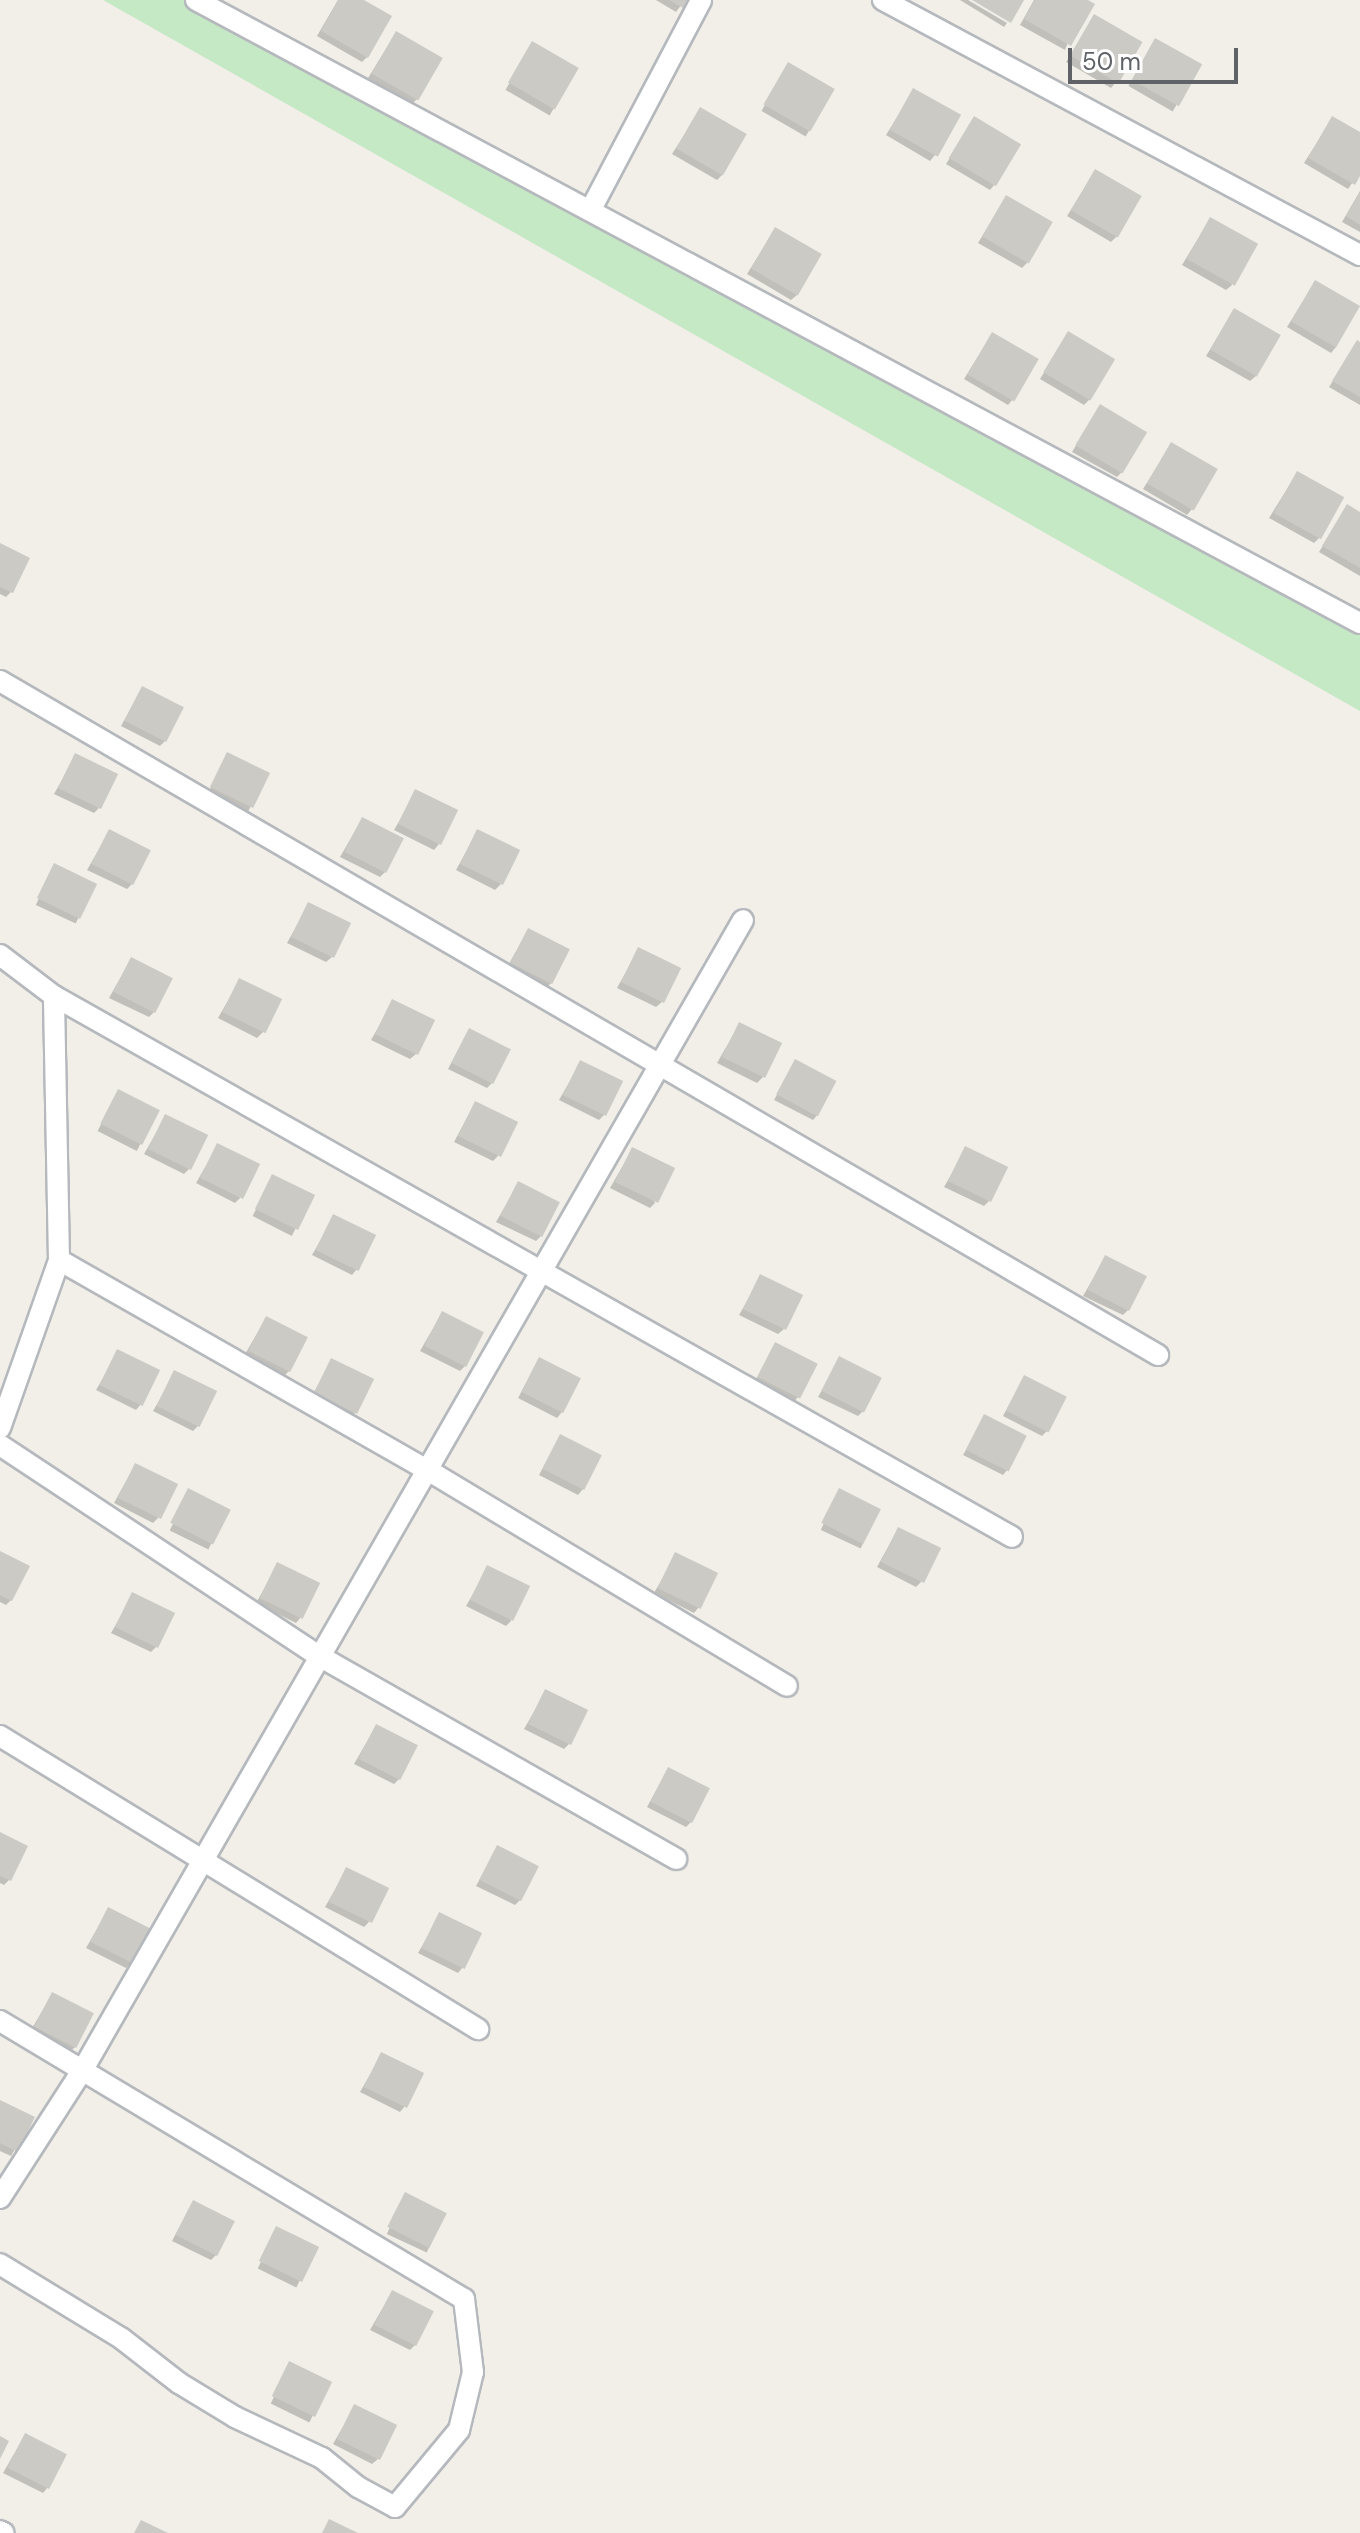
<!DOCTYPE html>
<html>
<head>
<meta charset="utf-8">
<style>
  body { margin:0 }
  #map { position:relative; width:1360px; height:2533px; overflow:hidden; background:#f1efe8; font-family:"DM Sans",sans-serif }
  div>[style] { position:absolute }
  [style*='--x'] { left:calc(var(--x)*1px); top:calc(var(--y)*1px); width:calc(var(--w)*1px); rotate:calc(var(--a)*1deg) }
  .green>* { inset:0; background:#c5e8c5 }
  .shadow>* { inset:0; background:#0003; transform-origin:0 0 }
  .building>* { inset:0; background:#cccac5; transform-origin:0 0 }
  .roads { filter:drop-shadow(2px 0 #b5b8bc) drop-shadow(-2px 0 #b5b8bc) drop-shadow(0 2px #b5b8bc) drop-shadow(0 -2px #b5b8bc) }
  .street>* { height:20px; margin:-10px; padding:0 10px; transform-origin:10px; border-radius:10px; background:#fff }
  span { translate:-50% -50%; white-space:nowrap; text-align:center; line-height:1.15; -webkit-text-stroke:7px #fff; paint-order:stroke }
  .scale { position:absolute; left:1068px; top:48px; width:170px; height:36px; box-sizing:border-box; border:4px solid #5f6368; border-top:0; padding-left:10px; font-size:24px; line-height:28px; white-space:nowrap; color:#5f6368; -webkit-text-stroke:6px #fff; paint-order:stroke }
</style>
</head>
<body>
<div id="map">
  <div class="green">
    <i style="clip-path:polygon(103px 0,193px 0,1360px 623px,1360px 711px)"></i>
  </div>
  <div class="shadow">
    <i style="clip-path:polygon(338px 0,360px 0,367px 57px,362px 62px,317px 36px)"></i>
    <i style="clip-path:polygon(656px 0,685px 0,676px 12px)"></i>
    <i style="clip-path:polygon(960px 0,968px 0,1007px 23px,1004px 27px)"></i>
    <i style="clip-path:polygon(1034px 0,1084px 0,1065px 50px,1020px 25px)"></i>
    <i style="clip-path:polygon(1094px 17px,1116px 82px,1111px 88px,1066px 62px)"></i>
    <i style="clip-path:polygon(396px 33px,417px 99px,412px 104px,368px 78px)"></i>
    <i style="left:1155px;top:40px;width:51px;height:53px;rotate:30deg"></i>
    <i style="left:532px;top:44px;width:51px;height:53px;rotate:30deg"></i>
    <i style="left:788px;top:65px;width:51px;height:53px;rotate:30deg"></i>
    <i style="clip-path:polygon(914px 90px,935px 155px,930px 161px,886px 135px)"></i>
    <i style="clip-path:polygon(701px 109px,722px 175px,717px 180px,672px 154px)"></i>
    <i style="clip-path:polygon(974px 119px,995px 184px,990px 190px,946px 164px)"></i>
    <i style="clip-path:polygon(1332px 119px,1360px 134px,1360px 172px,1348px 189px,1304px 163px)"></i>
    <i style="clip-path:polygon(1095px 171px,1117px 236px,1111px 242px,1067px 216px)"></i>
    <i style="clip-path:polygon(1360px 191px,1360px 232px,1342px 222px)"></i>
    <i style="clip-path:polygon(1006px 197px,1027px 263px,1022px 268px,978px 243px)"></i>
    <i style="clip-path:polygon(1210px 219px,1232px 285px,1226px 290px,1182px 265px)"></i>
    <i style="clip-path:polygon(775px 229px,797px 295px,791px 300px,747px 274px)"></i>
    <i style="clip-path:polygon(1315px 282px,1336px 347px,1331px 353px,1287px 327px)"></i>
    <i style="clip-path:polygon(1234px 311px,1256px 376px,1250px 381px,1206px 356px)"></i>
    <i style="clip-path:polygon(992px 334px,1013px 399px,1008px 405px,964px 379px)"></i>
    <i style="clip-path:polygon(1068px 334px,1090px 399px,1084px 405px,1040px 379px)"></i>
    <i style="clip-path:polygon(1357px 342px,1360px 344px,1360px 405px,1329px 387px)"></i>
    <i style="clip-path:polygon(1096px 412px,1122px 472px,1117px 477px,1072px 452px)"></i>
    <i style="clip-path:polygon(1171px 444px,1192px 509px,1187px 515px,1143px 489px)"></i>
    <i style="clip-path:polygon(1297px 473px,1319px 538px,1314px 543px,1269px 518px)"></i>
    <i style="clip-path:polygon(1347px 507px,1360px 514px,1360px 576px,1319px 552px)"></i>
    <i style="clip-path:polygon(0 545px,11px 592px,6px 597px,0 594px)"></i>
    <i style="clip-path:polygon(142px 688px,165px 741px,160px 746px,121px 726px)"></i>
    <i style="left:228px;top:754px;width:44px;height:44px;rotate:27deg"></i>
    <i style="clip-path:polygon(76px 755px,99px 808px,94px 813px,54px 794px)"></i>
    <i style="clip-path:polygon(416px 792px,439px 844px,434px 850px,394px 830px)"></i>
    <i style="clip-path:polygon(362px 819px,385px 872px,380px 877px,340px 857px)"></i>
    <i style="clip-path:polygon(109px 832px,132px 884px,127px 889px,87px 870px)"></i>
    <i style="clip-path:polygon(477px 832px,501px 884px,495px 890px,456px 870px)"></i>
    <i style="left:54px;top:866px;width:44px;height:43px;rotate:25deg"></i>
    <i style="clip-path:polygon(309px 904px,332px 957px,326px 962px,287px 943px)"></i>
    <i style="clip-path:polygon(528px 930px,551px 983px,546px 989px,506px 969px)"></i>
    <i style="clip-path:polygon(639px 949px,662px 1002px,656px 1007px,617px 988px)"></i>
    <i style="clip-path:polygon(131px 959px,154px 1012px,149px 1017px,109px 998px)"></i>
    <i style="clip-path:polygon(240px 980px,263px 1032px,257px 1038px,218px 1018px)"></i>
    <i style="clip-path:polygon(393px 1002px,416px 1054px,410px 1059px,371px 1040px)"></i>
    <i style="clip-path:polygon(739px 1025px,763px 1077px,757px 1083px,717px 1063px)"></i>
    <i style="clip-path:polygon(469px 1030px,492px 1083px,487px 1088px,448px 1069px)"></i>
    <i style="clip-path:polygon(581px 1062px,604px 1115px,599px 1120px,559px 1100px)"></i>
    <i style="clip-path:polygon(795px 1062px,818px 1114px,813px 1120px,774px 1100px)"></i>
    <i style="left:118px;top:1091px;width:44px;height:45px;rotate:27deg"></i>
    <i style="clip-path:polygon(475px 1103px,498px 1156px,493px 1161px,454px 1142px)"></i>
    <i style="clip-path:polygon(166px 1116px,189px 1169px,184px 1174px,144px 1154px)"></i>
    <i style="clip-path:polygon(218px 1145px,240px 1198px,235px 1203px,196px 1183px)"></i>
    <i style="clip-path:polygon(966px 1149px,989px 1201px,984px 1206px,944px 1187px)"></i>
    <i style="clip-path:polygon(632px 1150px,655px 1203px,650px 1208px,610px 1188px)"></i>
    <i style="left:273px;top:1176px;width:44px;height:45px;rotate:27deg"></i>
    <i style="clip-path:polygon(518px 1184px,541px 1236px,536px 1241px,496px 1222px)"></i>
    <i style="clip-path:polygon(334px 1217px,357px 1269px,352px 1275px,312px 1255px)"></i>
    <i style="clip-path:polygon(1105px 1258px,1128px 1310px,1123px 1315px,1083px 1296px)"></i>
    <i style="clip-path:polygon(761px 1277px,784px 1329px,778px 1334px,739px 1315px)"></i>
    <i style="clip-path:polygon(442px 1313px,465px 1366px,460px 1371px,420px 1351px)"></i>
    <i style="clip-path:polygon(266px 1318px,289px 1371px,284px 1376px,244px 1356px)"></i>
    <i style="clip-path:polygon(775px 1345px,798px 1397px,793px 1403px,754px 1383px)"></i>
    <i style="clip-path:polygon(118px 1352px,141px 1404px,136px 1410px,96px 1390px)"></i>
    <i style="clip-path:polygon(840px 1359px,863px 1411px,858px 1416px,818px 1397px)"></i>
    <i style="clip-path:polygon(539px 1360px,562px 1412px,557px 1418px,518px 1398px)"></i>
    <i style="clip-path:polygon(332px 1361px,355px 1413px,349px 1418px,310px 1399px)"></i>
    <i style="clip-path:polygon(175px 1373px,198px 1426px,193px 1431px,153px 1411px)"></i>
    <i style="clip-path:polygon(1024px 1378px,1047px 1431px,1042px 1436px,1003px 1416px)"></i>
    <i style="clip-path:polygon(985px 1417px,1008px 1469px,1003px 1475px,963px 1455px)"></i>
    <i style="clip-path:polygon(560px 1437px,583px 1489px,578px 1495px,539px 1475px)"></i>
    <i style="clip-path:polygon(135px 1465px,158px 1518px,153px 1523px,114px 1503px)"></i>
    <i style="left:189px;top:1491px;width:43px;height:44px;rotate:26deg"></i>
    <i style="left:839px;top:1491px;width:44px;height:43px;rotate:25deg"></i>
    <i style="clip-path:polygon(898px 1529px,921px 1582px,916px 1587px,877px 1567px)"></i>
    <i style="clip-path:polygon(0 1553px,11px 1600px,6px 1605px,0 1602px)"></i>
    <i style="clip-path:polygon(676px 1555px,699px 1607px,694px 1613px,654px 1593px)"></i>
    <i style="clip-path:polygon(278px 1565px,301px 1617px,296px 1623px,256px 1603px)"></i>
    <i style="clip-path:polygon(488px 1568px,511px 1621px,506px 1626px,466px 1606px)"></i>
    <i style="clip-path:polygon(133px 1595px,156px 1647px,151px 1652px,111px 1633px)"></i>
    <i style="clip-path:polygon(546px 1691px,569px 1744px,564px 1749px,524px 1729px)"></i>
    <i style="clip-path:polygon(376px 1726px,399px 1779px,394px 1784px,354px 1764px)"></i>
    <i style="clip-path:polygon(668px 1769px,691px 1822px,686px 1827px,647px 1807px)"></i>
    <i style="clip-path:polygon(0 1834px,9px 1880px,4px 1885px,0 1883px)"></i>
    <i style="clip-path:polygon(497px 1848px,520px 1900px,515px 1905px,476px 1886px)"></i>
    <i style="clip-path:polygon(347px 1869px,369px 1922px,364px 1927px,325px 1907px)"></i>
    <i style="clip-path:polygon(108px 1910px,131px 1963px,126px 1968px,86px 1948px)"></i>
    <i style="clip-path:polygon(440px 1915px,463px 1967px,458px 1973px,418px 1953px)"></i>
    <i style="clip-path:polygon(52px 1994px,75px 2047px,70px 2052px,30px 2032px)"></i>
    <i style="clip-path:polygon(382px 2054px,405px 2106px,400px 2112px,360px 2092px)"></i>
    <i style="clip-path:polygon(0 2102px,33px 2118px,11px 2156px,0 2151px)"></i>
    <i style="left:405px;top:2195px;width:44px;height:43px;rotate:25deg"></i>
    <i style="clip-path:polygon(193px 2202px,216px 2255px,211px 2260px,172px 2241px)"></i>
    <i style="left:277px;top:2229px;width:43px;height:44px;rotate:26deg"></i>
    <i style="clip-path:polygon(392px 2292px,415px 2345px,410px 2350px,370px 2330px)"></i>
    <i style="left:290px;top:2364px;width:43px;height:44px;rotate:26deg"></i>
    <i style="clip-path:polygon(355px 2406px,378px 2459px,372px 2464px,333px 2444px)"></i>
    <i style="clip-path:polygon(25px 2435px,48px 2487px,43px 2493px,3px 2473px)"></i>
  </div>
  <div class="building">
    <i style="clip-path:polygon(338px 0,364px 0,392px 16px,368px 58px,321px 31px)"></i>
    <i style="clip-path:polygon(669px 0,687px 0,683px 8px)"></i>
    <i style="clip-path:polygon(972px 0,1024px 0,1011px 23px)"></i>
    <i style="clip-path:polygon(1035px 0,1088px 0,1095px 4px,1071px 46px,1024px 19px)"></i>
    <i style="left:1094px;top:14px;width:56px;height:48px;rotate:30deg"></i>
    <i style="left:396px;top:31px;width:54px;height:49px;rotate:30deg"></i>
    <i style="left:1155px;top:38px;width:54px;height:48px;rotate:29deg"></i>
    <i style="left:532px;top:41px;width:54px;height:48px;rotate:30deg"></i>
    <i style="left:788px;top:62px;width:54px;height:49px;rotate:30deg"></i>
    <i style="left:913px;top:88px;width:55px;height:48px;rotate:29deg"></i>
    <i style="left:700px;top:107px;width:54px;height:48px;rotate:30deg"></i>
    <i style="left:974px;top:116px;width:55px;height:49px;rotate:31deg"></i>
    <i style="clip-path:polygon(1332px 116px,1360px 132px,1360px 176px,1355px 185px,1308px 158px)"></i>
    <i style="left:1095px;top:169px;width:54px;height:48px;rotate:30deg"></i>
    <i style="clip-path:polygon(1360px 192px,1360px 225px,1346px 216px)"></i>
    <i style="left:1006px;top:195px;width:54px;height:48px;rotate:30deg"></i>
    <i style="left:1210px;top:217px;width:55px;height:48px;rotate:29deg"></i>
    <i style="left:775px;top:227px;width:54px;height:48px;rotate:30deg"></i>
    <i style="left:1315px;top:280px;width:52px;height:48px;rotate:30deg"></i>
    <i style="left:1234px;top:308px;width:54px;height:48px;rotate:30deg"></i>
    <i style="left:1068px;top:331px;width:55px;height:48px;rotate:31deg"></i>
    <i style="left:992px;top:332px;width:54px;height:49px;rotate:30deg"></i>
    <i style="clip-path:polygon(1357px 340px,1360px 342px,1360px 397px,1332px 381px)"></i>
    <i style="left:1100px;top:404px;width:55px;height:48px;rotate:31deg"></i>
    <i style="left:1171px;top:442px;width:54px;height:48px;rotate:30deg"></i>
    <i style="left:1297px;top:471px;width:54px;height:48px;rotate:29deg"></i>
    <i style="clip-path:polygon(1347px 504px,1360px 512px,1360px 568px,1322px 546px)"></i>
    <i style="clip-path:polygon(0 543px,30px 558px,13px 593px,0 587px)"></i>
    <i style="left:142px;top:686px;width:47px;height:39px;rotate:27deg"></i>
    <i style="left:227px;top:752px;width:48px;height:39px;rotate:26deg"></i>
    <i style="left:75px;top:753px;width:48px;height:39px;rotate:26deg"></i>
    <i style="left:415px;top:789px;width:48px;height:39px;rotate:26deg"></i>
    <i style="left:362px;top:817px;width:47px;height:39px;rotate:27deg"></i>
    <i style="left:109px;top:829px;width:47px;height:39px;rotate:27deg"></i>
    <i style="left:477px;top:829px;width:48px;height:39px;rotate:26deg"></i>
    <i style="left:54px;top:863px;width:48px;height:39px;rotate:26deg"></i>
    <i style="left:308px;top:902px;width:48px;height:39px;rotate:26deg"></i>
    <i style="left:528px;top:928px;width:47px;height:39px;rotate:27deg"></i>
    <i style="left:638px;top:947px;width:48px;height:39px;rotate:26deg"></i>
    <i style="left:131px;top:957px;width:47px;height:39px;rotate:27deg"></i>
    <i style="left:239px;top:978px;width:48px;height:38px;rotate:26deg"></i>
    <i style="left:392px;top:999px;width:48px;height:39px;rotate:26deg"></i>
    <i style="left:739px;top:1022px;width:48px;height:39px;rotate:26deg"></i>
    <i style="left:469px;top:1028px;width:47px;height:39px;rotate:27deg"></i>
    <i style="left:795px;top:1059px;width:47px;height:40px;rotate:28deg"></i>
    <i style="left:580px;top:1060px;width:48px;height:39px;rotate:26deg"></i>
    <i style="left:118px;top:1089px;width:47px;height:39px;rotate:27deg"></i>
    <i style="left:475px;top:1101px;width:48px;height:39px;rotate:26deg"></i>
    <i style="left:165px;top:1114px;width:48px;height:39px;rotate:26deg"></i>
    <i style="left:217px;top:1143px;width:48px;height:39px;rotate:26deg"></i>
    <i style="left:965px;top:1146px;width:48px;height:39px;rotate:26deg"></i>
    <i style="left:632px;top:1147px;width:48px;height:39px;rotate:26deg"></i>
    <i style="left:272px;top:1174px;width:48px;height:39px;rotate:26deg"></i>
    <i style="left:518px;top:1181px;width:47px;height:39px;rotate:27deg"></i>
    <i style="left:333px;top:1214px;width:48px;height:40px;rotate:26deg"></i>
    <i style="left:1105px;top:1255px;width:47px;height:39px;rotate:27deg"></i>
    <i style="left:760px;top:1274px;width:48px;height:39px;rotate:26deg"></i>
    <i style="left:442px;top:1311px;width:47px;height:39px;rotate:27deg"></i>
    <i style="left:266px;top:1316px;width:47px;height:39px;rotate:27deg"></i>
    <i style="left:775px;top:1342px;width:48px;height:39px;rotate:27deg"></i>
    <i style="left:117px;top:1349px;width:48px;height:40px;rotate:26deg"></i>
    <i style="left:839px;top:1356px;width:48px;height:39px;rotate:27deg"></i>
    <i style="left:539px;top:1357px;width:47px;height:39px;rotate:27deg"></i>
    <i style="left:331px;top:1358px;width:48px;height:39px;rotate:26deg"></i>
    <i style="left:174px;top:1370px;width:48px;height:40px;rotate:26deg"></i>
    <i style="left:1024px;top:1375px;width:48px;height:40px;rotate:27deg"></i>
    <i style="left:984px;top:1414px;width:48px;height:40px;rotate:27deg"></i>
    <i style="left:560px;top:1434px;width:47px;height:39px;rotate:27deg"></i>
    <i style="left:135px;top:1463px;width:48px;height:39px;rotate:26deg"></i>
    <i style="left:188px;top:1488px;width:48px;height:39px;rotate:27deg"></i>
    <i style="left:839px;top:1488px;width:47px;height:39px;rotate:27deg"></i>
    <i style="left:898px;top:1527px;width:48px;height:39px;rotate:26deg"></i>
    <i style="clip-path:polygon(0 1551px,30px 1566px,12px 1601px,0 1595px)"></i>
    <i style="left:675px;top:1552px;width:48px;height:40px;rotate:26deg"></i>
    <i style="left:277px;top:1562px;width:48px;height:40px;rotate:26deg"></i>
    <i style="left:487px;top:1565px;width:48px;height:39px;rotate:26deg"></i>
    <i style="left:132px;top:1592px;width:48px;height:39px;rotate:26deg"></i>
    <i style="left:545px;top:1689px;width:48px;height:39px;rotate:26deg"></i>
    <i style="left:376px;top:1724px;width:47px;height:39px;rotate:27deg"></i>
    <i style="left:668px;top:1767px;width:47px;height:39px;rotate:27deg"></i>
    <i style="clip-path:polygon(0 1832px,28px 1846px,11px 1881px,0 1876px)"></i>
    <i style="left:497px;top:1845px;width:47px;height:39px;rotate:27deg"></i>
    <i style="left:346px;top:1867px;width:48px;height:39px;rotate:26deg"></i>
    <i style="left:108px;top:1907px;width:47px;height:39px;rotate:27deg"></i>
    <i style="left:439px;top:1912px;width:48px;height:40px;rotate:26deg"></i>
    <i style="left:52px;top:1992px;width:47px;height:39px;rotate:27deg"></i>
    <i style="left:381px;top:2052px;width:48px;height:39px;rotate:26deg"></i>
    <i style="clip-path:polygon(0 2100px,35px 2117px,18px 2152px,0 2143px)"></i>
    <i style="left:405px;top:2192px;width:47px;height:39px;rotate:27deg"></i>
    <i style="left:193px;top:2200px;width:47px;height:39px;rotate:27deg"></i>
    <i style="left:276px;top:2226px;width:48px;height:39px;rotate:26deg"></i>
    <i style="left:392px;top:2290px;width:47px;height:39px;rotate:27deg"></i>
    <i style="left:289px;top:2361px;width:48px;height:39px;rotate:26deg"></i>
    <i style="left:354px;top:2404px;width:48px;height:39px;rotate:26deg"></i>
    <i style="left:25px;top:2433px;width:47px;height:39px;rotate:27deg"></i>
    <i style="clip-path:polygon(0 2436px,9px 2441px,0 2459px)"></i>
    <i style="clip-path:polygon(329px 2519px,358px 2533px,322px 2533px)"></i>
    <i style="clip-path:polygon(141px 2520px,168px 2533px,134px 2533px)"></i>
  </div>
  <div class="roads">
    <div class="street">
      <i style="--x:196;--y:0;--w:1320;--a:28.16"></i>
      <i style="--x:883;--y:0;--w:541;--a:28.13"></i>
      <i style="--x:591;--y:209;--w:236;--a:-62.2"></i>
      <i style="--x:0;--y:681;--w:1340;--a:30.2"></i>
      <i style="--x:0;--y:955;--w:68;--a:37.2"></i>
      <i style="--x:54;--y:996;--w:1100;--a:29.45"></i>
      <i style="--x:59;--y:1260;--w:422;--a:29.7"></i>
      <i style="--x:426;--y:1469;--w:421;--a:31"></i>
      <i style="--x:0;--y:1428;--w:178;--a:-70.6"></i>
      <i style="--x:59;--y:1260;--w:264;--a:-91.1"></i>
      <i style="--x:0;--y:1445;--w:382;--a:33.5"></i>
      <i style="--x:319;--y:1656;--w:411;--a:29.6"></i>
      <i style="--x:0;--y:1736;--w:561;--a:31.51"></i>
      <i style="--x:0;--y:2021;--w:541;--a:30.93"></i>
      <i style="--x:464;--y:2299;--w:74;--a:83"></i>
      <i style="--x:473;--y:2372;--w:60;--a:103.6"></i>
      <i style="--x:459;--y:2430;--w:100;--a:129.7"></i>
      <i style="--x:395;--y:2507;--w:42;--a:-151.6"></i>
      <i style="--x:358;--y:2487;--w:46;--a:-141.1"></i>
      <i style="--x:322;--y:2458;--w:96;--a:-154.8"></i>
      <i style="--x:235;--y:2417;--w:66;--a:-148.7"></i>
      <i style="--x:179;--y:2383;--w:73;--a:-142.2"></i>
      <i style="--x:121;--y:2338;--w:142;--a:-148.6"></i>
      <i style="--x:0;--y:2198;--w:151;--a:-57.2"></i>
      <i style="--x:82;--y:2071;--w:1327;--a:-60.13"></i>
      <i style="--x:0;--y:2531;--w:4;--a:27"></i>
    </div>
  </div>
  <div class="scale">50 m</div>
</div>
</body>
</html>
